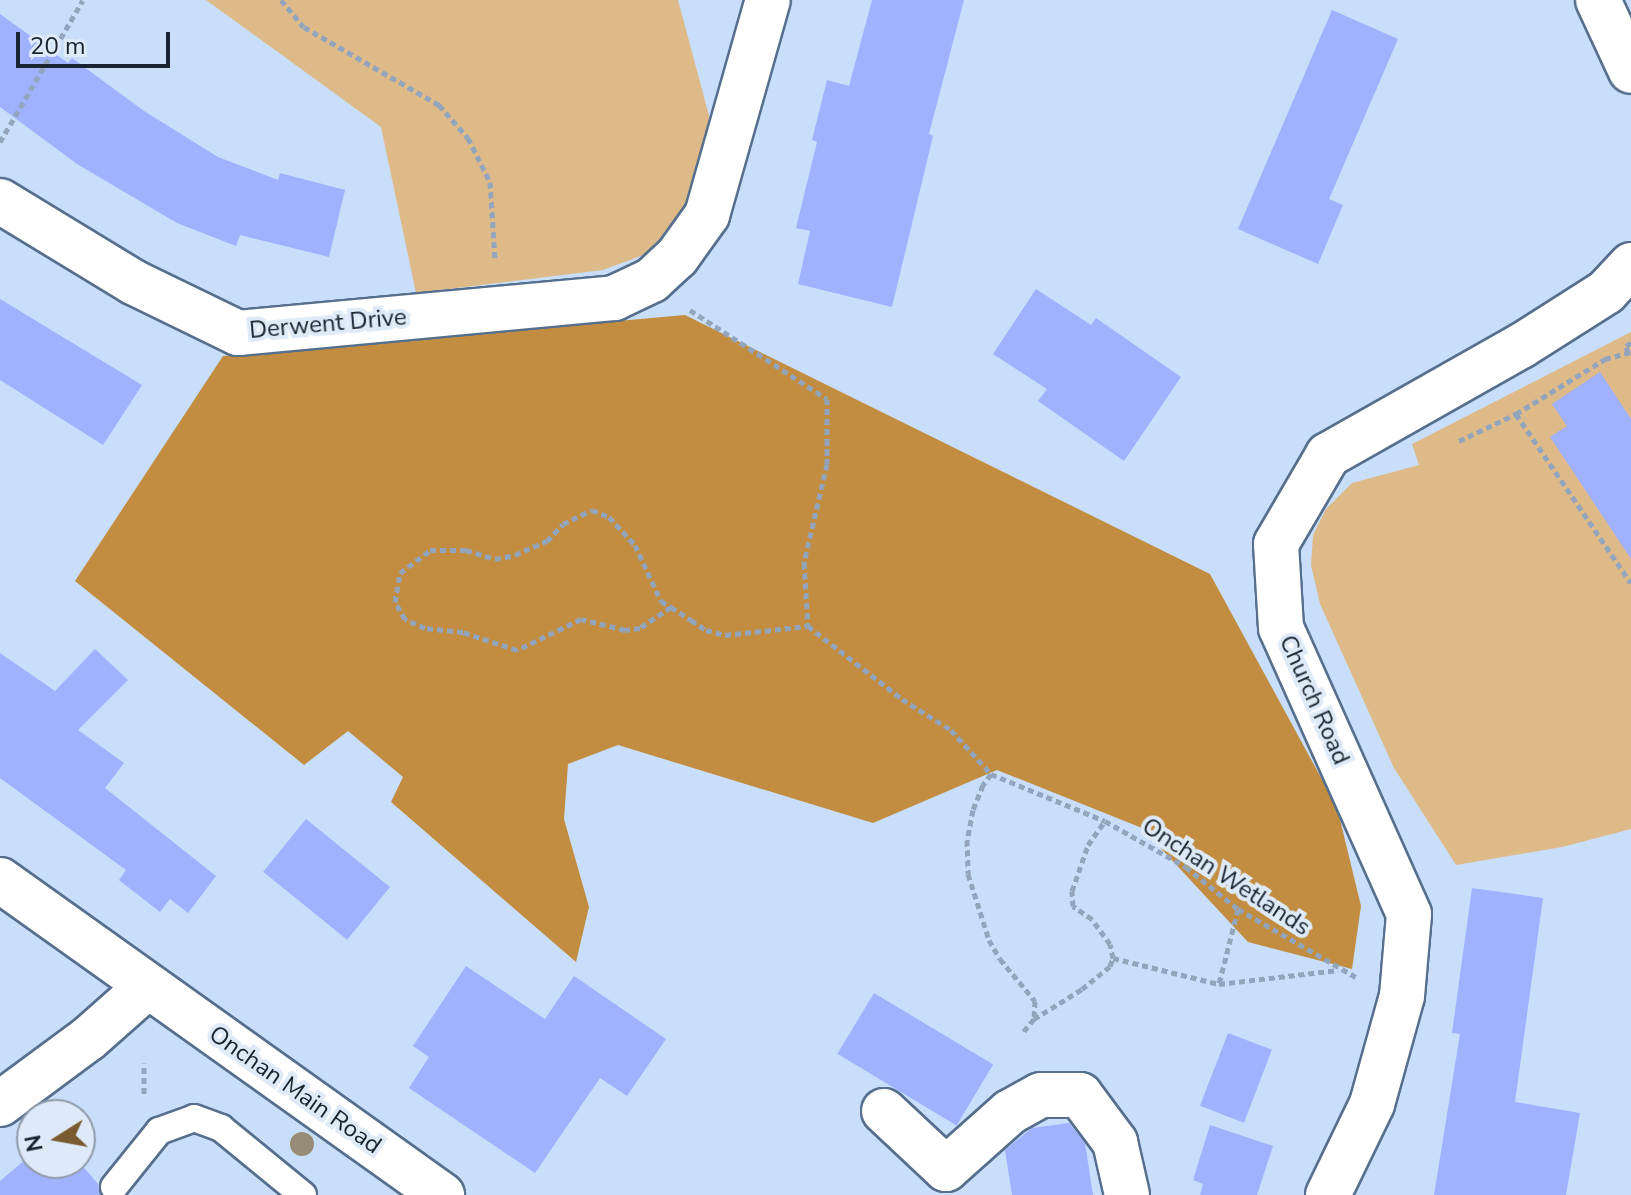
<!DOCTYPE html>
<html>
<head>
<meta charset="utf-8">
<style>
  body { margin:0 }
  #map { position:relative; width:1631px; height:1195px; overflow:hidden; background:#c8defa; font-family:"Nunito Sans",sans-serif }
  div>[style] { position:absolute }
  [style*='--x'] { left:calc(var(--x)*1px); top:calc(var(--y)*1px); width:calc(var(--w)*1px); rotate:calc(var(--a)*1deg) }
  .green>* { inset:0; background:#dfba89 }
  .forest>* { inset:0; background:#c28d40 }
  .building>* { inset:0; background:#a0b1ff; transform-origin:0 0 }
  .path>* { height:5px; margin-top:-2.5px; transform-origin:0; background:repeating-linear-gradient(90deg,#92a5bc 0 6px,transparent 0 10px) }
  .roads { filter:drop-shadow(2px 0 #566f8d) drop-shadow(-2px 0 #566f8d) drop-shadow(0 2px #566f8d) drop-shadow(0 -2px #566f8d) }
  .service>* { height:26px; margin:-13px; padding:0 13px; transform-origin:13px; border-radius:13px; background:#fff }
  .minor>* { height:44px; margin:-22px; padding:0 22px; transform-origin:22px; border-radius:22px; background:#fff }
  .secondary>* { height:44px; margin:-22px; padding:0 22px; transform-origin:22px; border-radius:22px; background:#fff }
  .trunk>* { height:44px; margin:-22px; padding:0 22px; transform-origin:22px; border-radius:22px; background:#fff }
  .trees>* { width:24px; height:24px; margin:-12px; border-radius:50%; background:#968c77 }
  span { translate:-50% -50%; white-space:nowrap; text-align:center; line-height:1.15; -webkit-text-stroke:8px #dfeaf8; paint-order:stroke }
  .street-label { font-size:24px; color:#192430 }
  .north { position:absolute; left:16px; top:1099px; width:80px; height:80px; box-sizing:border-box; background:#dfeaf8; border:2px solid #909ba8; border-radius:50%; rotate:259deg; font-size:22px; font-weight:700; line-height:32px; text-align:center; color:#192430 }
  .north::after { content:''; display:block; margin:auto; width:28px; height:36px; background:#7a5b30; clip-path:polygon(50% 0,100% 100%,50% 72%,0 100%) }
  .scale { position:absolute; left:16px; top:32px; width:154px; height:36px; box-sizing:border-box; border:4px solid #192430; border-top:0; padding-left:10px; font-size:24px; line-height:28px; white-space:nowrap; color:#192430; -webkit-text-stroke:6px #dfeaf8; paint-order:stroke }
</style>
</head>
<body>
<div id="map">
  <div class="green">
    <i style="clip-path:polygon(206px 0,678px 0,711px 123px,686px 208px,646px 254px,603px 270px,416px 293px,381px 127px)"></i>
    <i style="clip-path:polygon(1631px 332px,1631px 829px,1562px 847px,1456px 865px,1394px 768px,1320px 604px,1311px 565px,1313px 535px,1326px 509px,1352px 483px,1419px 465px,1412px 444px)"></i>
  </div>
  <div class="forest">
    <i style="clip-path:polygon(685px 315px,1210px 574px,1337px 807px,1361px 906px,1352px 969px,1248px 942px,1142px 828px,997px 770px,873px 823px,618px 745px,568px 764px,564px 819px,589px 907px,576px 962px,391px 802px,403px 777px,348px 731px,304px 765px,75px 581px,223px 356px)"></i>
  </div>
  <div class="building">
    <i style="clip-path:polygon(872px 0,964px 0,929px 134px,933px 136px,892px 307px,798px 284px,810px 231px,796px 228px,817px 142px,812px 140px,827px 80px,849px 86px)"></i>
    <i style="clip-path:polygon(1332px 10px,1398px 39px,1329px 199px,1343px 205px,1318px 264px,1238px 229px)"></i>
    <i style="clip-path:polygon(0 14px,68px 63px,72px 58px,144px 111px,218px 157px,278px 180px,280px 173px,345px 190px,329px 257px,240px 235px,236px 246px,177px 223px,77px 164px,0 107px)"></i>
    <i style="clip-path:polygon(1036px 289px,1091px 325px,1096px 318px,1181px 377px,1124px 461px,1038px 401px,1047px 389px,993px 354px)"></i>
    <i style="clip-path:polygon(0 299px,142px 385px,103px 445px,0 380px)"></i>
    <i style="clip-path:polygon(1600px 372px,1631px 419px,1631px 559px,1550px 437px,1567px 426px,1552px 404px)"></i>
    <i style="clip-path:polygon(95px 649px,128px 680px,78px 730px,124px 763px,105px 788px,216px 876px,188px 913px,170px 899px,160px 912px,119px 880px,126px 870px,0 778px,0 653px,55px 691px)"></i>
    <i style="left:306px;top:819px;width:108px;height:68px;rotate:39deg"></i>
    <i style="clip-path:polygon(1472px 888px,1543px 898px,1515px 1102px,1580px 1113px,1566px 1195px,1434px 1195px,1460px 1034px,1452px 1033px)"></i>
    <i style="clip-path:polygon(466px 966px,545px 1019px,574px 976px,666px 1039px,627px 1096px,600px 1078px,535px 1173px,409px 1088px,429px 1057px,413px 1046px)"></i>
    <i style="left:874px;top:993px;width:139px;height:71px;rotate:31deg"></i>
    <i style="left:1228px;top:1033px;width:47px;height:78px;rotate:21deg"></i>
    <i style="clip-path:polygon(1069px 1123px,1085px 1143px,1093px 1195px,1012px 1195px,1005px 1150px,1032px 1128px)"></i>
    <i style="clip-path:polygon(1210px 1125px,1273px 1146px,1257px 1195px,1200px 1195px,1203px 1184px,1193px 1180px)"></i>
    <i style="clip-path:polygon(32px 1154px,32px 1163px,80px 1163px,98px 1184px,101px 1195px,0 1195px,0 1181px)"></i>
  </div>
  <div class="path">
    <i style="--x:281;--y:0;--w:35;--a:50"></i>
    <i style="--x:304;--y:27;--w:156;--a:30"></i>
    <i style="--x:439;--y:105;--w:44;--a:48.7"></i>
    <i style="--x:468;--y:138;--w:49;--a:63.4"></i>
    <i style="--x:490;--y:182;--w:78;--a:86.3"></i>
    <i style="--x:0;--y:142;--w:164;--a:-59.7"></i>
    <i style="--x:690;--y:310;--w:163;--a:33"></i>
    <i style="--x:827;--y:399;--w:65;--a:90"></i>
    <i style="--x:827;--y:464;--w:102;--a:103.1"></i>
    <i style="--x:804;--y:563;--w:63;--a:86.4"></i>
    <i style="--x:808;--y:626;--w:119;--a:37.8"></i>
    <i style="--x:902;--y:699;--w:58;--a:32.3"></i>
    <i style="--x:951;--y:730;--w:59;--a:47.7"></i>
    <i style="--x:991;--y:774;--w:123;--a:22.4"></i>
    <i style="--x:1105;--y:821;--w:93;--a:29.6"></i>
    <i style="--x:1186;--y:867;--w:67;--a:38.9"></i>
    <i style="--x:1238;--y:909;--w:136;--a:30"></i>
    <i style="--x:1628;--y:353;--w:7;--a:-106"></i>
    <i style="--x:1626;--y:346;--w:6;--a:-31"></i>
    <i style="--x:1516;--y:414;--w:204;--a:55.8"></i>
    <i style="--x:1459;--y:441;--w:63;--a:-25.3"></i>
    <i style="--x:1516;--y:414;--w:105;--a:-31.7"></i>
    <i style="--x:1605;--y:359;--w:27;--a:-15"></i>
    <i style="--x:671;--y:607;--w:37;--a:146"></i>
    <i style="--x:640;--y:628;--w:15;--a:172"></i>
    <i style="--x:625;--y:630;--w:45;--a:-166"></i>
    <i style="--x:581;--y:619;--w:71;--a:154.2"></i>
    <i style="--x:517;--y:650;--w:57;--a:-161.6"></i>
    <i style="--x:463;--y:632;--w:38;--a:-174"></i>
    <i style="--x:425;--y:628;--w:22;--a:-156"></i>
    <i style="--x:405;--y:619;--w:20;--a:-120"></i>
    <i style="--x:395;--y:602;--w:29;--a:-80"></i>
    <i style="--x:400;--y:573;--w:38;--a:-37"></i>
    <i style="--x:430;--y:550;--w:36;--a:0"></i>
    <i style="--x:466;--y:550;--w:30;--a:17"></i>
    <i style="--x:495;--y:559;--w:20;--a:-11"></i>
    <i style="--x:515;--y:555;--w:35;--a:-24"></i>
    <i style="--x:547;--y:541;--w:23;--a:-47"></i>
    <i style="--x:563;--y:524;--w:32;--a:-26"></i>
    <i style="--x:592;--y:510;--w:18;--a:22"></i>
    <i style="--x:609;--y:517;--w:38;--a:47"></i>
    <i style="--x:635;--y:545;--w:62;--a:65.1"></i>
    <i style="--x:661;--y:601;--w:12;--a:31"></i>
    <i style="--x:671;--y:607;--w:24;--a:33"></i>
    <i style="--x:691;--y:620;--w:18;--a:34"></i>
    <i style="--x:706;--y:630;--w:20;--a:15"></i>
    <i style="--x:725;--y:635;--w:83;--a:-6.2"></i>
    <i style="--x:991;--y:774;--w:14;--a:126"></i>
    <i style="--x:983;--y:785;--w:27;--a:112"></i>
    <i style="--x:973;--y:810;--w:31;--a:101"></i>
    <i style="--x:967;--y:840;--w:34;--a:88"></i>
    <i style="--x:968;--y:874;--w:69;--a:72.3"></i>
    <i style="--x:989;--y:940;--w:22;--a:60"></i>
    <i style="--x:1000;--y:959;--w:55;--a:50.2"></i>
    <i style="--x:1035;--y:1001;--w:18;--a:93"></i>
    <i style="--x:1034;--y:1019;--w:17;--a:130"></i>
    <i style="--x:1238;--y:909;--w:77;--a:104.2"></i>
    <i style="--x:1219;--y:984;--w:120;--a:-6.7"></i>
    <i style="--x:1113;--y:958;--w:109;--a:13.8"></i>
    <i style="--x:1034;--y:1019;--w:57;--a:-32"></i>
    <i style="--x:1082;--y:989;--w:36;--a:-39"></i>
    <i style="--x:1110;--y:966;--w:9;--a:-69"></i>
    <i style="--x:1113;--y:958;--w:14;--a:-102"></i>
    <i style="--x:1110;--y:944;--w:31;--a:-126"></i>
    <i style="--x:1092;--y:919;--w:23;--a:-146"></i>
    <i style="--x:1073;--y:906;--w:15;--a:-94"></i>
    <i style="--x:1072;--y:891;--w:49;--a:-70.8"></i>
    <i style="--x:1088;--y:845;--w:29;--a:-55"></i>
    <i style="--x:144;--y:1094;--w:31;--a:-90"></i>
  </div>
  <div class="roads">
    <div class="service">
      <i style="--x:114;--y:1187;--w:72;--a:-51.2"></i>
      <i style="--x:159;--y:1131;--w:37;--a:-20"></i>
      <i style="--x:194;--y:1118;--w:29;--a:20"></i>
      <i style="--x:221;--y:1128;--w:106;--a:39.3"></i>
    </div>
    <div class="minor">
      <i style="--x:0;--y:201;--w:156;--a:31.3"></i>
      <i style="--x:133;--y:282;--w:117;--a:25.9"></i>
      <i style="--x:238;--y:333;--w:378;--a:-5.3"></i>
      <i style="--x:614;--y:298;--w:42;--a:-25.3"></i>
      <i style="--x:652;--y:280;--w:34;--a:-43"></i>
      <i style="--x:677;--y:257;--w:52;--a:-54.5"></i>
      <i style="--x:707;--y:215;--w:223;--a:-74.2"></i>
      <i style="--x:0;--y:1104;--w:109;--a:-36.5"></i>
      <i style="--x:88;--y:1039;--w:80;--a:-41.5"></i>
      <i style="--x:884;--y:1111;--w:85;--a:43.1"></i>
      <i style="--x:946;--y:1169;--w:86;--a:-41.7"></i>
      <i style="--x:1010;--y:1112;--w:35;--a:-29"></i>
      <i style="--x:1041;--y:1095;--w:39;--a:0"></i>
      <i style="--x:1080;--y:1095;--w:59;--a:53.3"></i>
      <i style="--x:1115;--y:1142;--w:54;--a:77.2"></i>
    </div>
    <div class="secondary">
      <i style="--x:1598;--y:0;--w:78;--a:65.1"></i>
      <i style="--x:1328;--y:1195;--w:101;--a:-64.2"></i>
      <i style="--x:1372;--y:1104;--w:112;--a:-74.5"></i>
      <i style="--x:1402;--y:996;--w:82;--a:-85.1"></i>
      <i style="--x:1409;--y:914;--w:313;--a:-114.1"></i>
      <i style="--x:1281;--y:628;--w:84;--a:-93.4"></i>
      <i style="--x:1276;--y:544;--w:103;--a:-59.7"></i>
      <i style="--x:1328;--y:455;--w:222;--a:-29.5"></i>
      <i style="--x:1521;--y:346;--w:101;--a:-32.4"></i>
      <i style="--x:1606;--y:292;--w:37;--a:-47"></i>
    </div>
    <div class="trunk">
      <i style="--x:0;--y:880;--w:543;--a:35.48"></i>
    </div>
  </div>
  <div class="trees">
    <i style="left:302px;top:1144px"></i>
  </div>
  <div class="street-label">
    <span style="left:328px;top:324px;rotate:-5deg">Derwent Drive</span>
    <span style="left:1314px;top:700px;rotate:66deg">Church Road</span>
    <span style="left:1226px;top:877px;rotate:33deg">Onchan Wetlands</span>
    <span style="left:295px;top:1090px;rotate:35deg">Onchan Main Road</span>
  </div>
  <div class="north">N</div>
  <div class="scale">20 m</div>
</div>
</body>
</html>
